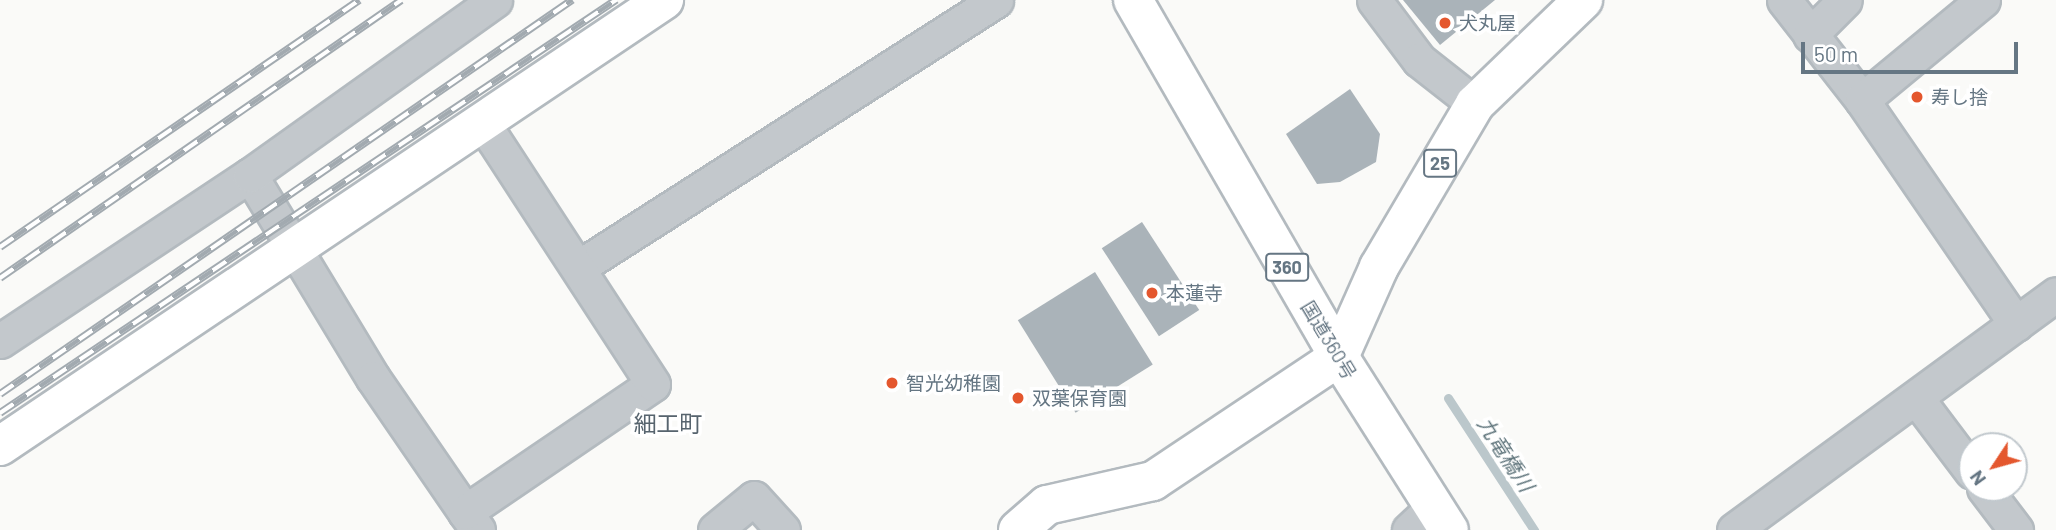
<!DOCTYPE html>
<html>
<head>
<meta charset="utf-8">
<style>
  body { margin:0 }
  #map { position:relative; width:2056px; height:530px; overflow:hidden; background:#fafaf8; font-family:Barlow,"Noto Sans JP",sans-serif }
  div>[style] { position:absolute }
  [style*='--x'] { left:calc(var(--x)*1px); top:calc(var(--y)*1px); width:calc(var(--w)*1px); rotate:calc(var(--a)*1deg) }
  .stream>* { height:9px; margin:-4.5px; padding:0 4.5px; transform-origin:4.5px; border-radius:4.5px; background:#bbc7cb }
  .building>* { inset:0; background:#aab3b9; transform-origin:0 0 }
  .roads { filter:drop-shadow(2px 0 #b3babf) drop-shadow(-2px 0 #b3babf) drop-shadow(0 2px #b3babf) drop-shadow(0 -2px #b3babf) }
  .street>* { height:33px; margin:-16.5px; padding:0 16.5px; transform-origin:16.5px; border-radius:16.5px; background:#c3c8cc }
  .secondary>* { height:38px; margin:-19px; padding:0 19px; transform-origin:19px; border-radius:19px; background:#fff }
  .primary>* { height:38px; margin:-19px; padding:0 19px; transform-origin:19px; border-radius:19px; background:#fff }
  .highway>* { height:38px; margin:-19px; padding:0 19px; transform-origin:19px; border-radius:19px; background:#fff }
  .rail>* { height:8px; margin-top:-4px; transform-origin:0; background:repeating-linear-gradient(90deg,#fff 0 16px,#a2aab0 0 32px); box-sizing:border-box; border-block:2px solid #a2aab0 }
  .dots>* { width:19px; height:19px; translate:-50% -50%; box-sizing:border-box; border:4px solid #fff; border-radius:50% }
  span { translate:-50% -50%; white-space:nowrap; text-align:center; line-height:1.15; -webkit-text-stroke:7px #fff; paint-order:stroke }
  .shield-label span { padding:2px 5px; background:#fff; border:2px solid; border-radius:5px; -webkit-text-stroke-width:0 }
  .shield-label { font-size:18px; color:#657683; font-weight:700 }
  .poi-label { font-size:19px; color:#657683 }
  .left { translate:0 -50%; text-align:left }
  .street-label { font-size:19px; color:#657683 }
  .water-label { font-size:21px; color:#60757c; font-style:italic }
  .quarter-label { font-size:23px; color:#57646e }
  .north { position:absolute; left:1958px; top:432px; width:70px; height:70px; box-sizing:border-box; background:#fff; border:2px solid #c1c8cd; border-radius:50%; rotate:234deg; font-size:19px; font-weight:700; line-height:28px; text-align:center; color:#657683 }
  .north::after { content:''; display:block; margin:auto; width:24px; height:32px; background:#e4572e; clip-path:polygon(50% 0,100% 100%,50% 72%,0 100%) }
  .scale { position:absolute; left:1801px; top:42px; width:217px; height:32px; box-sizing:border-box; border:4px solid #657683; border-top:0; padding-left:9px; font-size:21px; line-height:24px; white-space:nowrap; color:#657683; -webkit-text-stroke:5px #fff; paint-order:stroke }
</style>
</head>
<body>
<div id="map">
  <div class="stream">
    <i style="--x:1448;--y:398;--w:158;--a:56.9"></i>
  </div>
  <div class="building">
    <i style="clip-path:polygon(1403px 0,1495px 0,1440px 45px)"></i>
    <i style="clip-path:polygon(1350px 89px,1380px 134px,1376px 162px,1340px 182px,1317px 184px,1286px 134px)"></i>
    <i style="left:1142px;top:222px;width:105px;height:48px;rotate:57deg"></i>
    <i style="left:1095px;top:272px;width:109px;height:91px;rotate:58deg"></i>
  </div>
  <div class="roads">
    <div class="street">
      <i style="--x:1374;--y:0;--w:75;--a:53.1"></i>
      <i style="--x:1419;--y:60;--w:71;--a:38.2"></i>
      <i style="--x:1784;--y:0;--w:127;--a:52"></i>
      <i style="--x:1862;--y:100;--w:272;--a:55.5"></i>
      <i style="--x:1810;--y:35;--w:49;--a:-45"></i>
      <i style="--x:1862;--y:100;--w:157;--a:-39.6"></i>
      <i style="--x:250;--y:175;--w:237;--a:58.8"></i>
      <i style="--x:373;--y:378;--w:163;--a:55.5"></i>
      <i style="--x:579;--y:267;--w:495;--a:-32.6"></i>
      <i style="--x:0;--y:341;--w:300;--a:-33.6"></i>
      <i style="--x:250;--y:175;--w:301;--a:-35.5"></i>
      <i style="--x:1917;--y:399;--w:91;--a:53"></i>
      <i style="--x:1984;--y:488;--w:53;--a:52.7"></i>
      <i style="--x:478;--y:530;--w:22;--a:-126"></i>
      <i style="--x:465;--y:512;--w:227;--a:-34.2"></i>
      <i style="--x:653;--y:384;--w:311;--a:-123.1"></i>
      <i style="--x:715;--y:530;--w:50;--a:-39.4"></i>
      <i style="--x:754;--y:498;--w:43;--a:47.8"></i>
      <i style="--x:1409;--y:530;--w:33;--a:-43"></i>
      <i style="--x:1734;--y:530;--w:399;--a:-36.2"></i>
    </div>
    <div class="secondary">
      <i style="--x:0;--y:446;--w:800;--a:-33.89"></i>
      <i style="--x:1018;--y:530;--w:38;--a:-41"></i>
      <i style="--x:1047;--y:505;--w:109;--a:-12.8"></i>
      <i style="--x:1153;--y:481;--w:224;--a:-33.7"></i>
    </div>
    <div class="primary">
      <i style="--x:1339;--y:357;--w:98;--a:-66"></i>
      <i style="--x:1379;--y:267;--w:189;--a:-59.5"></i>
      <i style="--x:1475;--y:104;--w:150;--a:-43.9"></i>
    </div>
    <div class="highway">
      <i style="--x:1133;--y:0;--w:412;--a:60"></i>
      <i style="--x:1339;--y:357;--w:205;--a:57.6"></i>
    </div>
  </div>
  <div class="rail">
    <i style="--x:0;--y:247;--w:436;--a:-34.5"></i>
    <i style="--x:0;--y:278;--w:488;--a:-34.7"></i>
    <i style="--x:0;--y:394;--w:695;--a:-34.56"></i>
    <i style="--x:0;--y:413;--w:742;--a:-33.84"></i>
  </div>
  <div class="dots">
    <i style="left:1445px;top:23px;background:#e4572e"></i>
    <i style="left:1917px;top:97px;background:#e4572e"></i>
    <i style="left:1152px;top:293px;background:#e4572e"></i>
    <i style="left:892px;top:383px;background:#e4572e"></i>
    <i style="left:1018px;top:398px;background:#e4572e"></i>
  </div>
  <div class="shield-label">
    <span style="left:1440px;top:163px">25</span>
    <span style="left:1287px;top:267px">360</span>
  </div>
  <div class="poi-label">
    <span class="left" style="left:1459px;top:23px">犬丸屋</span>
    <span class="left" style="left:1931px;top:97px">寿し捨</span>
    <span class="left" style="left:1166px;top:293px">本蓮寺</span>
    <span class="left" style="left:906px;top:383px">智光幼稚園</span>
    <span class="left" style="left:1032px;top:398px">双葉保育園</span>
  </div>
  <div class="street-label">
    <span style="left:1329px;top:340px;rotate:59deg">国道360号</span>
  </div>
  <div class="water-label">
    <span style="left:1506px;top:454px;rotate:57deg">九竜橋川</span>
  </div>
  <div class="quarter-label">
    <span style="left:668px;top:423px">細工町</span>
  </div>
  <div class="north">N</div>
  <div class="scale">50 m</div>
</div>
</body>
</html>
